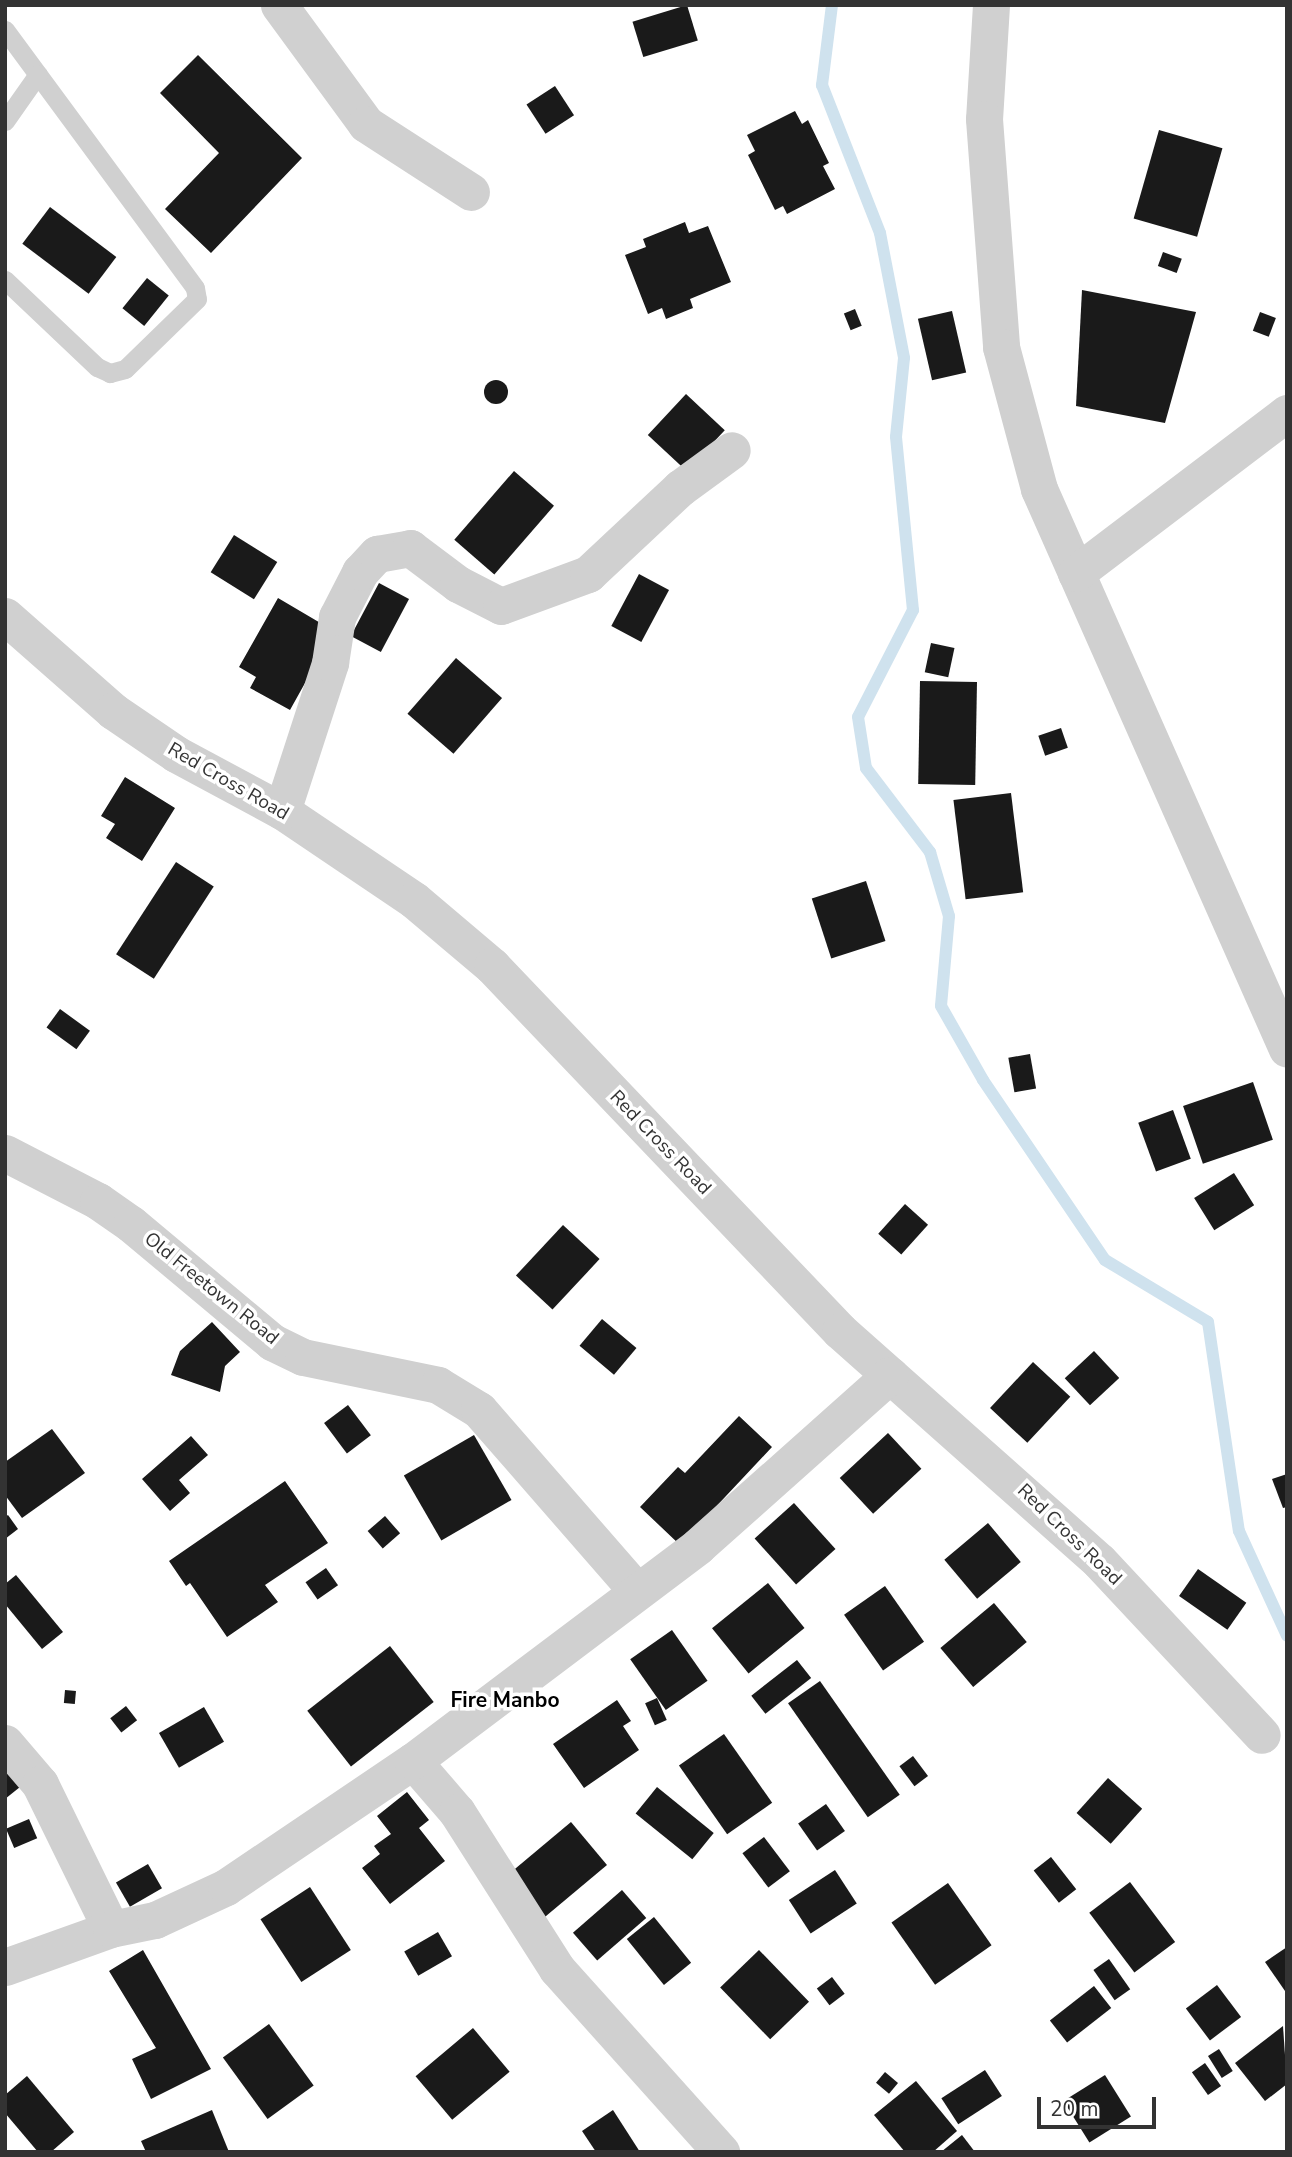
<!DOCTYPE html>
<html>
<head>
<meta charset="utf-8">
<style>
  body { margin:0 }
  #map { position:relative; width:1292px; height:2157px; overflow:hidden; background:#fff; font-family:"Nunito Sans",sans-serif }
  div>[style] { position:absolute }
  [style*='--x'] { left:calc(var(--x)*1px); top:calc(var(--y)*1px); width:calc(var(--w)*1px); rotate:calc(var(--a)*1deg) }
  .stream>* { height:12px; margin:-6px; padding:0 6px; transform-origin:6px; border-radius:6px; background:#cfe2ee }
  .building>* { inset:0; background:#1a1a1a; transform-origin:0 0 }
  .round { border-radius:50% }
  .service>* { height:19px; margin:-9.5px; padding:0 9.5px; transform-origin:9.5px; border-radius:9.5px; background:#d0d0d0 }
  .minor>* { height:37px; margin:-18.5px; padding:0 18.5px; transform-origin:18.5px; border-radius:18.5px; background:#d0d0d0 }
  span { translate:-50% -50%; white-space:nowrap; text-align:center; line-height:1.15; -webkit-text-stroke:7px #fff; paint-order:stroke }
  .street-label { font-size:19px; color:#333 }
  .neighbourhood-label { font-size:21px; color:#000; font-weight:700 }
  .frame { position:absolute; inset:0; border:7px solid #333; pointer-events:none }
  .scale { position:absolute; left:1037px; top:2097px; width:119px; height:32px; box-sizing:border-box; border:4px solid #333; border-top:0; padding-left:9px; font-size:21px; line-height:24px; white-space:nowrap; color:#333; -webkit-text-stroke:5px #fff; paint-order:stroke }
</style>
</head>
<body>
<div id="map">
  <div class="stream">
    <i style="--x:832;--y:5;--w:81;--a:97.1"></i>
    <i style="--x:822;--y:85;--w:159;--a:68.6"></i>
    <i style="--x:880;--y:233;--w:127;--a:79.1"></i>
    <i style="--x:904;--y:358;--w:79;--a:95.8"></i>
    <i style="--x:896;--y:437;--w:174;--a:84.4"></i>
    <i style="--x:913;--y:610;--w:120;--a:117.2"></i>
    <i style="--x:858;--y:717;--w:52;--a:81.1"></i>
    <i style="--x:866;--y:768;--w:106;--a:52.7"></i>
    <i style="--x:930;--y:852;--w:67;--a:73.5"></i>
    <i style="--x:949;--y:916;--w:90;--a:95.1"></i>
    <i style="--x:941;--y:1006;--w:85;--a:60.4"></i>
    <i style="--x:983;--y:1080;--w:217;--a:55.9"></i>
    <i style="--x:1105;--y:1260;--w:120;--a:31"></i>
    <i style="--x:1208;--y:1322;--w:211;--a:81.6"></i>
    <i style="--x:1239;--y:1531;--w:115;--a:65.4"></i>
  </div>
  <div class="building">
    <i style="left:687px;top:5px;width:37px;height:57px;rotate:73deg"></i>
    <i style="clip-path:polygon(198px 55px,302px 158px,211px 253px,165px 209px,219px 153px,160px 93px)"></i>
    <i style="left:555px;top:86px;width:35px;height:34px;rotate:57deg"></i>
    <i style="clip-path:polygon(795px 111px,802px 124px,808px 120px,829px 163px,823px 166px,835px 189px,787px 214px,783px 206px,775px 210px,748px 155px,755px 151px,747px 135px)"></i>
    <i style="left:1159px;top:130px;width:66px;height:92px;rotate:16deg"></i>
    <i style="left:50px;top:207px;width:83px;height:46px;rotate:37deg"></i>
    <i style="clip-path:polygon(685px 222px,689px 233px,708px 226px,731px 282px,690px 299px,693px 308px,666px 319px,662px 308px,648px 314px,625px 255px,646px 247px,643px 239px)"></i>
    <i style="left:1163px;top:252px;width:20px;height:15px;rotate:20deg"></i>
    <i style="left:147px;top:278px;width:28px;height:39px;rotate:39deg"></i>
    <i style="clip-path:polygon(1082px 290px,1196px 312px,1165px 423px,1076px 406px)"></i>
    <i style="left:855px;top:309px;width:18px;height:12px;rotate:68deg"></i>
    <i style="left:952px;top:311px;width:63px;height:35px;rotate:77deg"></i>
    <i style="left:1260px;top:312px;width:17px;height:20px;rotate:21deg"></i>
    <i class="round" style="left:484px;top:380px;width:24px;height:24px"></i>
    <i style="left:686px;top:394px;width:53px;height:56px;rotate:43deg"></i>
    <i style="left:514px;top:471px;width:53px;height:91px;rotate:41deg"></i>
    <i style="left:234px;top:535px;width:51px;height:44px;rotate:32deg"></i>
    <i style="left:639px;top:574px;width:34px;height:59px;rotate:28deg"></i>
    <i style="left:379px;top:583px;width:34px;height:60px;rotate:28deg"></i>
    <i style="clip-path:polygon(278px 598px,334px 631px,290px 710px,250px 688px,256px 677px,239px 667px)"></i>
    <i style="left:931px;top:643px;width:24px;height:30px;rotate:12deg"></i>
    <i style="left:456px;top:658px;width:61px;height:74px;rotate:41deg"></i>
    <i style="left:920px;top:681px;width:57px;height:103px;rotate:1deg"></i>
    <i style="left:1061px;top:728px;width:21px;height:24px;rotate:71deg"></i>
    <i style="clip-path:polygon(125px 777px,175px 808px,142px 861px,106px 838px,115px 824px,101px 816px)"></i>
    <i style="left:1011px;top:793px;width:100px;height:58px;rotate:83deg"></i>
    <i style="left:176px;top:862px;width:45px;height:110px;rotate:33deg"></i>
    <i style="left:866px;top:881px;width:63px;height:57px;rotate:72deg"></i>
    <i style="left:60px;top:1009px;width:37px;height:23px;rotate:36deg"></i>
    <i style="left:1030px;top:1054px;width:35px;height:22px;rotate:80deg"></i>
    <i style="left:1253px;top:1082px;width:61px;height:74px;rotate:71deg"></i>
    <i style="left:1173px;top:1110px;width:52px;height:37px;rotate:70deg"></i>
    <i style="left:1234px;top:1173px;width:38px;height:47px;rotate:58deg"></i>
    <i style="left:905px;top:1204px;width:31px;height:40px;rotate:42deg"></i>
    <i style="left:563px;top:1225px;width:50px;height:69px;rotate:43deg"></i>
    <i style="left:602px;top:1319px;width:45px;height:35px;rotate:40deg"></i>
    <i style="clip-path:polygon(212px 1322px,240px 1352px,225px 1366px,220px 1392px,171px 1375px,180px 1351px)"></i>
    <i style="left:1094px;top:1351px;width:37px;height:40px;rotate:47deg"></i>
    <i style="left:1033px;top:1362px;width:51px;height:63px;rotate:43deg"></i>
    <i style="left:348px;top:1405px;width:38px;height:30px;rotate:53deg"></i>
    <i style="clip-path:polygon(739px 1416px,772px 1447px,680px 1545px,640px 1507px,678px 1467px,685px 1473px)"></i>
    <i style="clip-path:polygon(52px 1429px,85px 1473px,22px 1518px,5px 1495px,5px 1462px)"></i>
    <i style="left:888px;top:1433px;width:49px;height:66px;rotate:47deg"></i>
    <i style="left:474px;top:1435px;width:75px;height:81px;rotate:60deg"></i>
    <i style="clip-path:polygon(191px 1436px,208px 1455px,179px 1480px,190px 1493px,170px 1511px,142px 1479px)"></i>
    <i style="clip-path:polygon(1287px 1474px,1287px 1507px,1283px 1508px,1272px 1479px)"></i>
    <i style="clip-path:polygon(285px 1481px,328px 1543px,265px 1585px,278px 1602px,227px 1637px,190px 1583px,186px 1586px,169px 1561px)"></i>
    <i style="left:794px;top:1503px;width:62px;height:53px;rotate:48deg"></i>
    <i style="clip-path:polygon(8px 1515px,18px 1529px,5px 1539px,5px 1517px)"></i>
    <i style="left:385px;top:1516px;width:23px;height:23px;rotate:49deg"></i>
    <i style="left:988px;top:1523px;width:51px;height:57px;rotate:50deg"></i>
    <i style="left:326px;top:1568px;width:21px;height:25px;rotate:55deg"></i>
    <i style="left:1198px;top:1569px;width:59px;height:33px;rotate:35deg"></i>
    <i style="clip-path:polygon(16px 1575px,63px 1632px,42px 1649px,5px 1604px,5px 1584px)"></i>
    <i style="left:768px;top:1583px;width:58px;height:72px;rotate:51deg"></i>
    <i style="left:885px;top:1586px;width:68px;height:50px;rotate:55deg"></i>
    <i style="left:994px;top:1603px;width:51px;height:70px;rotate:50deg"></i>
    <i style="left:672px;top:1630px;width:62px;height:51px;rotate:55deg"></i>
    <i style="left:390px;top:1646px;width:71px;height:105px;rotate:52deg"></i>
    <i style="left:797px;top:1660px;width:23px;height:58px;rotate:52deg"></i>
    <i style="left:820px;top:1681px;width:139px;height:39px;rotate:55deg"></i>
    <i style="left:65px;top:1690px;width:11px;height:13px;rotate:5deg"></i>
    <i style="left:657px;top:1698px;width:24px;height:13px;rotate:66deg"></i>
    <i style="clip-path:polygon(617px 1700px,631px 1721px,623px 1726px,639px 1750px,584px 1788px,553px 1744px)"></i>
    <i style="left:126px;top:1706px;width:18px;height:20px;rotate:52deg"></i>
    <i style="left:204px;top:1707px;width:40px;height:52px;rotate:60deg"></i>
    <i style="left:724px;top:1734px;width:84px;height:55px;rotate:55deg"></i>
    <i style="left:913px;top:1756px;width:25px;height:17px;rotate:53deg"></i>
    <i style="clip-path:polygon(5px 1768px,20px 1787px,5px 1799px)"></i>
    <i style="left:1108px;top:1778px;width:46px;height:47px;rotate:42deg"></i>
    <i style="left:657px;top:1787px;width:73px;height:34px;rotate:39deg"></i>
    <i style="clip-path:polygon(407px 1792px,429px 1820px,419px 1828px,445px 1861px,390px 1904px,362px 1868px,380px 1854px,374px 1846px,391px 1834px,377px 1816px)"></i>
    <i style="left:826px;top:1804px;width:33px;height:34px;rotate:55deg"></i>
    <i style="left:29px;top:1819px;width:21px;height:25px;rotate:67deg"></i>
    <i style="left:571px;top:1822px;width:56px;height:85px;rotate:50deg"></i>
    <i style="left:764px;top:1837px;width:43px;height:27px;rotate:53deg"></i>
    <i style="left:1051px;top:1857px;width:41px;height:22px;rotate:52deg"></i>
    <i style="left:148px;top:1864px;width:28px;height:37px;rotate:60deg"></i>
    <i style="left:835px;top:1870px;width:40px;height:55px;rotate:57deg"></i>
    <i style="left:1130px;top:1882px;width:75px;height:51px;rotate:53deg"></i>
    <i style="left:948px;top:1883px;width:76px;height:69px;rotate:55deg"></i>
    <i style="left:310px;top:1887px;width:75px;height:59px;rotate:57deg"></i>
    <i style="left:622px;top:1890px;width:37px;height:65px;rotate:49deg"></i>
    <i style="left:654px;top:1917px;width:59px;height:35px;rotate:51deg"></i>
    <i style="left:438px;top:1932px;width:28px;height:39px;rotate:60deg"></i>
    <i style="clip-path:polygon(1287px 1947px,1287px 1989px,1285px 1991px,1265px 1962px)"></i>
    <i style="clip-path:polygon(143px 1950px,211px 2069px,151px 2099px,132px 2059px,156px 2048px,109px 1971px)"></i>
    <i style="left:759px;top:1950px;width:72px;height:54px;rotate:46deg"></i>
    <i style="left:1109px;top:1959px;width:37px;height:19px;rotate:55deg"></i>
    <i style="left:832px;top:1977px;width:21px;height:19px;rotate:53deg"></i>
    <i style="left:1217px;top:1985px;width:40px;height:39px;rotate:53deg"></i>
    <i style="left:1094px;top:1986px;width:28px;height:56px;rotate:52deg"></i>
    <i style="left:269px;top:2024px;width:76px;height:57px;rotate:54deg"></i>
    <i style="clip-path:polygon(1283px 2026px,1287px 2084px,1265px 2101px,1235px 2063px)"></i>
    <i style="left:473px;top:2028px;width:57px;height:75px;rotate:50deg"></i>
    <i style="left:1219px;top:2049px;width:26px;height:13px;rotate:58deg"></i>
    <i style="left:1205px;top:2063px;width:28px;height:16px;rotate:55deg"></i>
    <i style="left:985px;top:2070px;width:31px;height:52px;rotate:57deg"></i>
    <i style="left:885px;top:2072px;width:17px;height:14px;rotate:40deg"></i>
    <i style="left:1105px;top:2075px;width:49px;height:49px;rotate:58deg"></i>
    <i style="clip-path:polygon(27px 2076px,74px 2132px,51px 2152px,38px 2152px,5px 2113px,5px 2095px)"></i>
    <i style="clip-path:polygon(916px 2081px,957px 2131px,933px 2152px,905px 2152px,874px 2115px)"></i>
    <i style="clip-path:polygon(212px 2110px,229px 2152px,146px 2152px,141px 2141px)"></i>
    <i style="clip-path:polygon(613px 2110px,640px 2152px,596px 2152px,582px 2131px)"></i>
    <i style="clip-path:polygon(962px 2135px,975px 2152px,941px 2152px)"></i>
  </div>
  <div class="service">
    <i style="--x:5;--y:30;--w:320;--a:53.6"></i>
    <i style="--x:195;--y:288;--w:11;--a:80"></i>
    <i style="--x:197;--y:299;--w:100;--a:135.8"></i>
    <i style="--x:125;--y:369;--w:16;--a:165"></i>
    <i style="--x:110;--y:373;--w:14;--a:-155"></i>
    <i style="--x:97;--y:367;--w:127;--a:-136.6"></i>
    <i style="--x:5;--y:121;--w:57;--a:-54.9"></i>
  </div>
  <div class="minor">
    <i style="--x:279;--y:5;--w:147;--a:53.8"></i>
    <i style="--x:366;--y:124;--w:125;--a:32.9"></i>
    <i style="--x:991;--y:5;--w:114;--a:93.5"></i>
    <i style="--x:984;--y:119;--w:229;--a:85.7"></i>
    <i style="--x:1001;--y:347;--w:147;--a:75"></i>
    <i style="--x:1039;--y:489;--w:612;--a:66.11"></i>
    <i style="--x:1076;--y:573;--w:265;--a:-37.2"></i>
    <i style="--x:5;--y:616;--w:144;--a:41.3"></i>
    <i style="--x:113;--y:711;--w:76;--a:34.3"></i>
    <i style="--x:176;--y:754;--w:120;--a:28.3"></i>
    <i style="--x:282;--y:811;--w:159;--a:34"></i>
    <i style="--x:414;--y:900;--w:102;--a:40.2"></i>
    <i style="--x:492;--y:966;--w:504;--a:46.37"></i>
    <i style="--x:840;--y:1331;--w:346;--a:41.6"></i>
    <i style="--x:1099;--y:1561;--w:238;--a:46.9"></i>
    <i style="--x:282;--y:811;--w:156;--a:-72"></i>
    <i style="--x:330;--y:663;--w:47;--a:-81.3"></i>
    <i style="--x:337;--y:617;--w:51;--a:-62.9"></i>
    <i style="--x:360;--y:572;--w:25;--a:-47"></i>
    <i style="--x:377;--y:554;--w:34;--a:-10"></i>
    <i style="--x:410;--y:548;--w:60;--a:36.9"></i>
    <i style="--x:458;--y:584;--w:48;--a:27.1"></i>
    <i style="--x:501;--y:606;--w:93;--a:-20.2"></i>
    <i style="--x:588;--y:574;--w:126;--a:-43.1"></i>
    <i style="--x:680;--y:488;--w:64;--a:-36.2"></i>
    <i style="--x:5;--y:1153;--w:105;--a:27.3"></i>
    <i style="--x:98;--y:1201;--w:40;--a:34.9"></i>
    <i style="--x:131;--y:1224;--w:184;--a:39.9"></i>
    <i style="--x:272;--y:1342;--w:34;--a:26"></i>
    <i style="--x:303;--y:1357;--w:138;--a:11.7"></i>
    <i style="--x:438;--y:1385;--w:48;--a:31.4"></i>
    <i style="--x:479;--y:1410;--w:240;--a:48.9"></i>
    <i style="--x:5;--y:1743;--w:54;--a:49.5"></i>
    <i style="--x:40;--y:1784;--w:161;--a:63.9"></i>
    <i style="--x:413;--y:1761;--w:67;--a:49.2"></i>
    <i style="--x:457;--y:1812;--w:186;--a:57.5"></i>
    <i style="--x:557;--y:1969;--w:246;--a:48.1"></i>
    <i style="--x:5;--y:1967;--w:113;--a:-19.7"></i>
    <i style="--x:111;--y:1929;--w:45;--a:-11.6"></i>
    <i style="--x:155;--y:1920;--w:78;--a:-24.9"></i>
    <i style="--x:226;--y:1887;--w:225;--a:-34"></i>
    <i style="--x:413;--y:1761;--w:357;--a:-37"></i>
    <i style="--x:698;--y:1546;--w:257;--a:-41.7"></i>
  </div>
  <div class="street-label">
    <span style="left:228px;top:782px;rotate:30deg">Red Cross Road</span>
    <span style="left:660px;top:1143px;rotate:46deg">Red Cross Road</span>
    <span style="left:211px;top:1289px;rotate:39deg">Old Freetown Road</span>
    <span style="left:1069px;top:1535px;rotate:44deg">Red Cross Road</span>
  </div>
  <div class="neighbourhood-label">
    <span style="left:505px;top:1700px">Fire Manbo</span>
  </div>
  <div class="frame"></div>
  <div class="scale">20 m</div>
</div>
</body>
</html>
